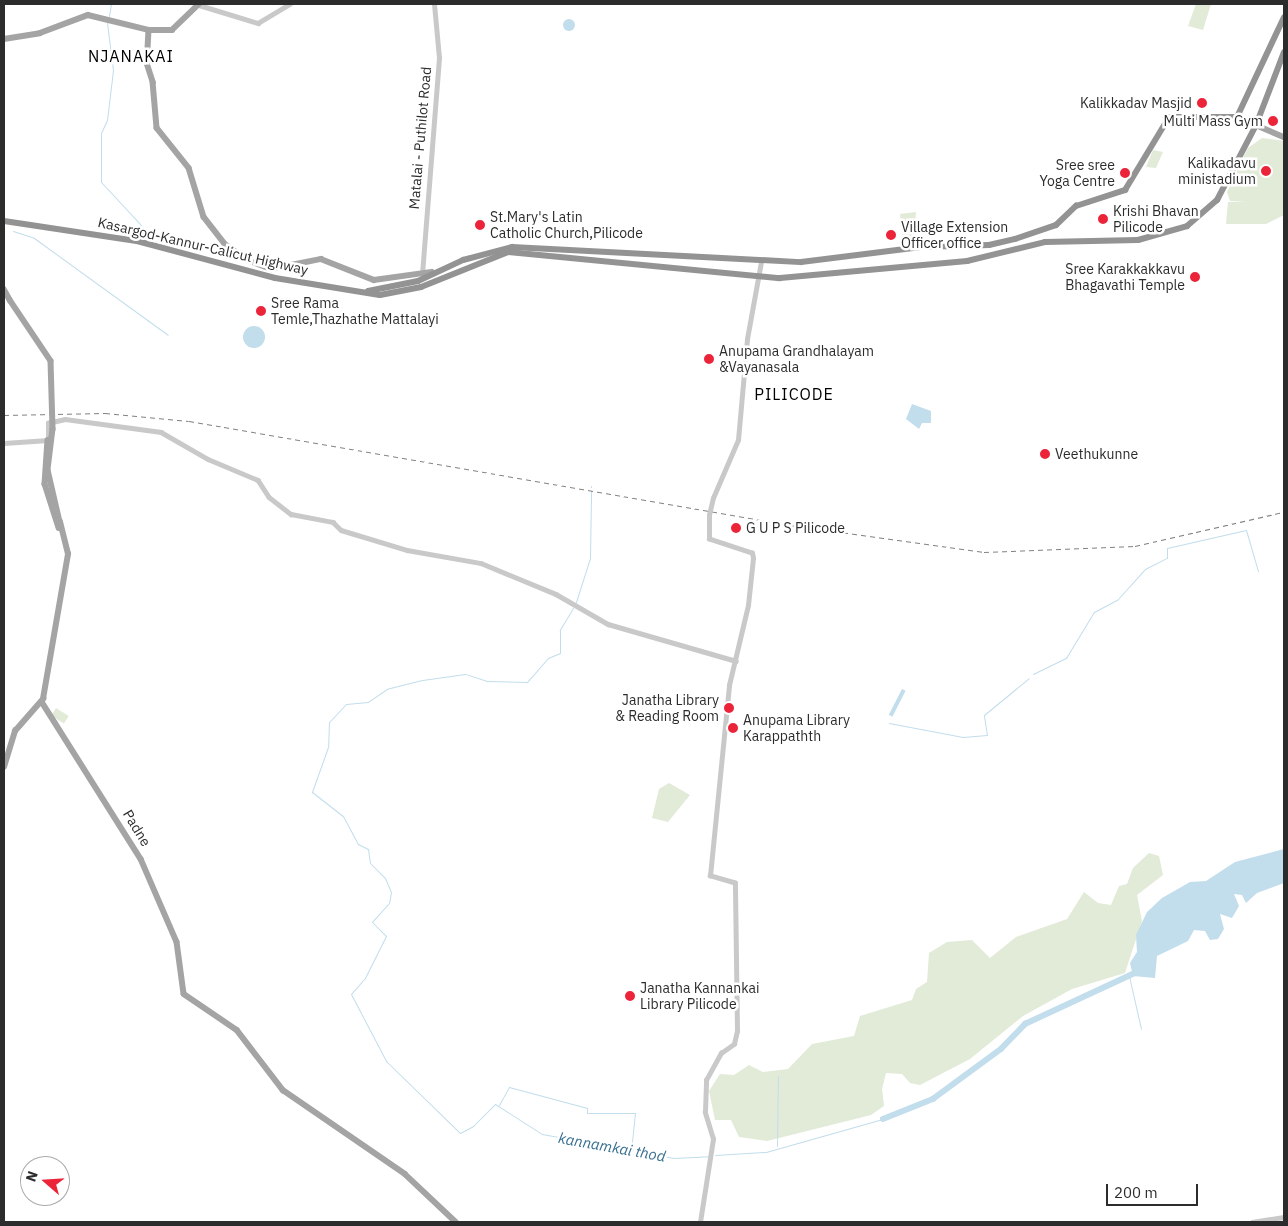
<!DOCTYPE html>
<html>
<head>
<meta charset="utf-8">
<style>
  body { margin:0 }
  #map { position:relative; width:1288px; height:1226px; overflow:hidden; background:#fff; font-family:"IBM Plex Sans",sans-serif }
  div>[style] { position:absolute }
  [style*='--x'] { left:calc(var(--x)*1px); top:calc(var(--y)*1px); width:calc(var(--w)*1px); rotate:calc(var(--a)*1deg) }
  .green>* { inset:0; background:#e2ead8; transform-origin:0 0 }
  .water>* { inset:0; background:#c2ddec; transform-origin:0 0 }
  .round { border-radius:50% }
  .stream>* { height:1px; margin:-0.5px; padding:0 0.5px; transform-origin:0.5px; border-radius:0.5px; background:#c2ddec }
  .river>* { height:5.5px; margin:-2.75px; padding:0 2.75px; transform-origin:2.75px; border-radius:2.75px; background:#c2ddec }
  .minor>* { height:4.5px; margin:-2.25px; padding:0 2.25px; transform-origin:2.25px; border-radius:2.25px; background:#c9c9c9 }
  .major>* { height:5.5px; margin:-2.75px; padding:0 2.75px; transform-origin:2.75px; border-radius:2.75px; background:#a4a4a4 }
  .highway>* { height:6px; margin:-3px; padding:0 3px; transform-origin:3px; border-radius:3px; background:#939393 }
  .rail>* { height:1px; margin-top:-0.5px; transform-origin:0; background:repeating-linear-gradient(90deg,#818181 0 5px,transparent 0 9px) }
  .minor-bridge>* { height:4.5px; margin:-2.25px; padding:0 2.25px; transform-origin:2.25px; border-radius:2.25px; background:#c9c9c9 }
  .major-bridge>* { height:5.5px; margin:-2.75px; padding:0 2.75px; transform-origin:2.75px; border-radius:2.75px; background:#a4a4a4 }
  .dots>* { width:14px; height:14px; translate:-50% -50%; box-sizing:border-box; border:2px solid #fff; border-radius:50% }
  span { translate:-50% -50%; white-space:nowrap; text-align:center; line-height:1.15; -webkit-text-stroke:5px #fff; paint-order:stroke }
  .poi-label { font-size:14px; color:#2c2c2c }
  .right { translate:-100% -50%; text-align:right }
  .left { translate:0 -50%; text-align:left }
  .street-label { font-size:14px; color:#2c2c2c }
  .water-label { font-size:15px; color:#377090; font-style:italic }
  .quarter-label { font-size:16px; color:#000; letter-spacing:1px }
  .frame { position:absolute; inset:0; border:5px solid #2c2c2c; pointer-events:none }
  .north { position:absolute; left:20px; top:1156px; width:50px; height:50px; box-sizing:border-box; background:#fff; border:1px solid #ababab; border-radius:50%; rotate:289deg; font-size:14px; font-weight:700; line-height:20px; text-align:center; color:#2c2c2c }
  .north::after { content:''; display:block; margin:auto; width:18px; height:22px; background:#ec243a; clip-path:polygon(50% 0,100% 100%,50% 72%,0 100%) }
  .scale { position:absolute; left:1106px; top:1184px; width:92px; height:22px; box-sizing:border-box; border:2px solid #2c2c2c; border-top:0; padding-left:6px; font-size:15px; line-height:18px; white-space:nowrap; color:#2c2c2c; -webkit-text-stroke:4px #fff; paint-order:stroke }
</style>
</head>
<body>
<div id="map">
  <div class="green">
    <i style="clip-path:polygon(1196px 4px,1211px 4px,1203px 30px,1188px 26px)"></i>
    <i style="clip-path:polygon(1262px 138px,1284px 141px,1284px 215px,1266px 224px,1226px 224px,1228px 202px,1246px 202px,1230px 201px,1227px 192px,1248px 148px)"></i>
    <i style="clip-path:polygon(1153px 150px,1163px 152px,1156px 168px,1146px 167px)"></i>
    <i style="clip-path:polygon(916px 212px,913px 241px,903px 242px,900px 214px)"></i>
    <i style="left:56px;top:708px;width:15px;height:9px;rotate:32deg"></i>
    <i style="clip-path:polygon(669px 783px,690px 795px,668px 822px,652px 818px,659px 789px)"></i>
    <i style="clip-path:polygon(1149px 853px,1159px 856px,1163px 875px,1137px 895px,1142px 921px,1125px 973px,1072px 989px,1023px 1016px,970px 1059px,920px 1085px,910px 1083px,902px 1074px,886px 1073px,882px 1089px,884px 1106px,871px 1115px,767px 1141px,739px 1137px,731px 1120px,715px 1120px,709px 1091px,720px 1074px,734px 1075px,749px 1065px,763px 1072px,788px 1069px,812px 1044px,854px 1036px,860px 1016px,912px 1000px,916px 989px,927px 982px,929px 953px,947px 942px,972px 940px,990px 958px,1016px 937px,1067px 919px,1084px 892px,1098px 903px,1111px 905px,1119px 886px,1127px 884px,1133px 868px)"></i>
  </div>
  <div class="water">
    <i class="round" style="left:563px;top:19px;width:12px;height:12px"></i>
    <i class="round" style="left:243px;top:326px;width:22px;height:22px"></i>
    <i style="clip-path:polygon(912px 404px,931px 411px,931px 423px,922px 423px,919px 429px,906px 419px)"></i>
    <i style="left:902px;top:689px;width:4px;height:29px;rotate:27deg"></i>
    <i style="clip-path:polygon(1284px 849px,1284px 883px,1257px 893px,1246px 903px,1242px 895px,1234px 894px,1239px 906px,1232px 918px,1220px 914px,1224px 929px,1218px 939px,1210px 940px,1205px 931px,1194px 930px,1188px 941px,1157px 956px,1155px 978px,1133px 976px,1130px 963px,1137px 952px,1136px 935px,1147px 912px,1162px 898px,1190px 882px,1206px 881px,1235px 862px)"></i>
  </div>
  <div class="stream">
    <i style="--x:109;--y:16;--w:12;--a:-81"></i>
    <i style="--x:107;--y:23;--w:47;--a:82.7"></i>
    <i style="--x:113;--y:70;--w:50;--a:96.8"></i>
    <i style="--x:107;--y:120;--w:14;--a:115"></i>
    <i style="--x:101;--y:133;--w:49;--a:90"></i>
    <i style="--x:101;--y:182;--w:76;--a:47.1"></i>
    <i style="--x:13;--y:231;--w:22;--a:18"></i>
    <i style="--x:34;--y:238;--w:165;--a:35.9"></i>
    <i style="--x:4;--y:271;--w:1;--a:90"></i>
    <i style="--x:591;--y:486;--w:1;--a:90"></i>
    <i style="--x:576;--y:602;--w:46;--a:-72.3"></i>
    <i style="--x:590;--y:558;--w:67;--a:-89.1"></i>
    <i style="--x:573;--y:608;--w:26;--a:121"></i>
    <i style="--x:560;--y:630;--w:23;--a:90"></i>
    <i style="--x:560;--y:653;--w:13;--a:157"></i>
    <i style="--x:548;--y:658;--w:32;--a:131"></i>
    <i style="--x:527;--y:682;--w:40;--a:-178.6"></i>
    <i style="--x:487;--y:681;--w:23;--a:-162"></i>
    <i style="--x:465;--y:674;--w:43;--a:172.1"></i>
    <i style="--x:422;--y:680;--w:36;--a:166"></i>
    <i style="--x:387;--y:689;--w:23;--a:146"></i>
    <i style="--x:368;--y:702;--w:22;--a:175"></i>
    <i style="--x:346;--y:704;--w:25;--a:133"></i>
    <i style="--x:329;--y:722;--w:25;--a:92"></i>
    <i style="--x:328;--y:747;--w:48;--a:109.6"></i>
    <i style="--x:312;--y:792;--w:39;--a:38"></i>
    <i style="--x:343;--y:816;--w:32;--a:62"></i>
    <i style="--x:358;--y:844;--w:11;--a:27"></i>
    <i style="--x:368;--y:849;--w:14;--a:82"></i>
    <i style="--x:370;--y:863;--w:21;--a:45"></i>
    <i style="--x:385;--y:878;--w:15;--a:67"></i>
    <i style="--x:391;--y:892;--w:11;--a:100"></i>
    <i style="--x:389;--y:903;--w:25;--a:132"></i>
    <i style="--x:372;--y:922;--w:20;--a:45"></i>
    <i style="--x:386;--y:936;--w:47;--a:116.6"></i>
    <i style="--x:365;--y:978;--w:21;--a:131"></i>
    <i style="--x:351;--y:994;--w:76;--a:62.4"></i>
    <i style="--x:386;--y:1061;--w:103;--a:44.2"></i>
    <i style="--x:460;--y:1133;--w:15;--a:-28"></i>
    <i style="--x:473;--y:1126;--w:31;--a:-45"></i>
    <i style="--x:495;--y:1104;--w:56;--a:32.6"></i>
    <i style="--x:542;--y:1134;--w:134;--a:10.3"></i>
    <i style="--x:674;--y:1158;--w:35;--a:-3"></i>
    <i style="--x:1033;--y:674;--w:37;--a:-26"></i>
    <i style="--x:1066;--y:658;--w:54;--a:-58.7"></i>
    <i style="--x:1094;--y:612;--w:26;--a:-28"></i>
    <i style="--x:1117;--y:600;--w:42;--a:-47.9"></i>
    <i style="--x:1145;--y:569;--w:25;--a:-27"></i>
    <i style="--x:1167;--y:558;--w:10;--a:-90"></i>
    <i style="--x:1167;--y:548;--w:81;--a:-12.8"></i>
    <i style="--x:1246;--y:530;--w:43;--a:73.7"></i>
    <i style="--x:889;--y:723;--w:75;--a:10.7"></i>
    <i style="--x:963;--y:737;--w:24;--a:-5"></i>
    <i style="--x:987;--y:735;--w:20;--a:-99"></i>
    <i style="--x:984;--y:715;--w:58;--a:-39.4"></i>
    <i style="--x:1129;--y:976;--w:54;--a:77.2"></i>
    <i style="--x:499;--y:1105;--w:21;--a:-61"></i>
    <i style="--x:509;--y:1087;--w:81;--a:15.1"></i>
    <i style="--x:587;--y:1108;--w:5;--a:90"></i>
    <i style="--x:587;--y:1113;--w:48;--a:0"></i>
    <i style="--x:635;--y:1113;--w:36;--a:96"></i>
    <i style="--x:777;--y:1146;--w:70;--a:-89.2"></i>
    <i style="--x:715;--y:1155;--w:51;--a:-3.4"></i>
    <i style="--x:766;--y:1152;--w:122;--a:-15.8"></i>
  </div>
  <div class="river">
    <i style="--x:883;--y:1119;--w:54;--a:-21.8"></i>
    <i style="--x:933;--y:1099;--w:84;--a:-36.3"></i>
    <i style="--x:1001;--y:1049;--w:35;--a:-46"></i>
    <i style="--x:1025;--y:1024;--w:126;--a:-24.9"></i>
  </div>
  <div class="minor">
    <i style="--x:199;--y:5;--w:62;--a:17"></i>
    <i style="--x:258;--y:23;--w:37;--a:-31"></i>
    <i style="--x:422;--y:274;--w:217;--a:-85.5"></i>
    <i style="--x:439;--y:58;--w:54;--a:-95.3"></i>
    <i style="--x:4;--y:443;--w:44;--a:-3.9"></i>
    <i style="--x:48;--y:440;--w:17;--a:-90"></i>
    <i style="--x:48;--y:423;--w:17;--a:-13"></i>
    <i style="--x:65;--y:419;--w:97;--a:7.7"></i>
    <i style="--x:161;--y:432;--w:54;--a:29.9"></i>
    <i style="--x:208;--y:459;--w:54;--a:22.8"></i>
    <i style="--x:258;--y:480;--w:20;--a:57"></i>
    <i style="--x:269;--y:497;--w:28;--a:38"></i>
    <i style="--x:291;--y:514;--w:43;--a:10.8"></i>
    <i style="--x:333;--y:522;--w:11;--a:45"></i>
    <i style="--x:341;--y:530;--w:69;--a:16.9"></i>
    <i style="--x:407;--y:550;--w:75;--a:10"></i>
    <i style="--x:481;--y:563;--w:81;--a:22.5"></i>
    <i style="--x:556;--y:594;--w:60;--a:30"></i>
    <i style="--x:608;--y:624;--w:133;--a:16.1"></i>
    <i style="--x:713;--y:498;--w:63;--a:-66.7"></i>
    <i style="--x:738;--y:440;--w:101;--a:-84.9"></i>
    <i style="--x:747;--y:339;--w:78;--a:-79.7"></i>
    <i style="--x:700;--y:1222;--w:84;--a:-81.1"></i>
    <i style="--x:713;--y:1139;--w:28;--a:-107"></i>
    <i style="--x:705;--y:1112;--w:32;--a:-88"></i>
    <i style="--x:706;--y:1080;--w:31;--a:-61"></i>
    <i style="--x:721;--y:1053;--w:16;--a:-35"></i>
    <i style="--x:734;--y:1044;--w:13;--a:-77"></i>
    <i style="--x:737;--y:1031;--w:148;--a:-90.8"></i>
    <i style="--x:735;--y:883;--w:26;--a:-164"></i>
    <i style="--x:710;--y:876;--w:192;--a:-84.3"></i>
    <i style="--x:729;--y:685;--w:82;--a:-76.6"></i>
    <i style="--x:748;--y:605;--w:47;--a:-83.9"></i>
    <i style="--x:753;--y:558;--w:5;--a:-101"></i>
    <i style="--x:752;--y:553;--w:45;--a:-162"></i>
    <i style="--x:709;--y:539;--w:24;--a:-90"></i>
    <i style="--x:1252;--y:1222;--w:32;--a:-9"></i>
  </div>
  <div class="major">
    <i style="--x:149;--y:30;--w:33;--a:93"></i>
    <i style="--x:147;--y:63;--w:20;--a:72"></i>
    <i style="--x:153;--y:82;--w:46;--a:85"></i>
    <i style="--x:157;--y:128;--w:51;--a:51.3"></i>
    <i style="--x:189;--y:168;--w:51;--a:73"></i>
    <i style="--x:204;--y:217;--w:34;--a:52"></i>
    <i style="--x:225;--y:244;--w:28;--a:35"></i>
    <i style="--x:248;--y:260;--w:25;--a:21"></i>
    <i style="--x:271;--y:269;--w:51;--a:-11.3"></i>
    <i style="--x:321;--y:259;--w:57;--a:21.6"></i>
    <i style="--x:374;--y:280;--w:58;--a:-8"></i>
    <i style="--x:4;--y:39;--w:36;--a:-9"></i>
    <i style="--x:40;--y:33;--w:51;--a:-20.6"></i>
    <i style="--x:88;--y:15;--w:63;--a:13.8"></i>
    <i style="--x:149;--y:30;--w:23;--a:0"></i>
    <i style="--x:172;--y:30;--w:37;--a:-44"></i>
    <i style="--x:1237;--y:117;--w:51;--a:23.1"></i>
    <i style="--x:4;--y:289;--w:13;--a:61"></i>
    <i style="--x:48;--y:440;--w:44;--a:93.9"></i>
    <i style="--x:45;--y:484;--w:46;--a:72.3"></i>
    <i style="--x:42;--y:702;--w:186;--a:57.8"></i>
    <i style="--x:141;--y:859;--w:90;--a:66.6"></i>
    <i style="--x:177;--y:942;--w:52;--a:82.3"></i>
    <i style="--x:184;--y:994;--w:64;--a:34.2"></i>
    <i style="--x:237;--y:1030;--w:76;--a:52.5"></i>
    <i style="--x:283;--y:1090;--w:148;--a:34.5"></i>
    <i style="--x:405;--y:1174;--w:70;--a:43.3"></i>
    <i style="--x:4;--y:767;--w:38;--a:-73"></i>
    <i style="--x:15;--y:731;--w:43;--a:-48.8"></i>
    <i style="--x:43;--y:699;--w:147;--a:-80.2"></i>
    <i style="--x:68;--y:554;--w:33;--a:-104"></i>
  </div>
  <div class="highway">
    <i style="--x:4;--y:221;--w:134;--a:8.6"></i>
    <i style="--x:137;--y:241;--w:143;--a:15"></i>
    <i style="--x:275;--y:278;--w:106;--a:9.2"></i>
    <i style="--x:380;--y:295;--w:42;--a:-11"></i>
    <i style="--x:421;--y:287;--w:94;--a:-21.9"></i>
    <i style="--x:508;--y:252;--w:273;--a:5.5"></i>
    <i style="--x:780;--y:278;--w:188;--a:-5.2"></i>
    <i style="--x:967;--y:261;--w:80;--a:-13.7"></i>
    <i style="--x:1045;--y:242;--w:93;--a:-1.2"></i>
    <i style="--x:1138;--y:240;--w:51;--a:-15.9"></i>
    <i style="--x:1187;--y:226;--w:40;--a:-41"></i>
    <i style="--x:1217;--y:200;--w:85;--a:-62.5"></i>
    <i style="--x:1256;--y:125;--w:78;--a:-69"></i>
    <i style="--x:368;--y:291;--w:51;--a:-11.3"></i>
    <i style="--x:418;--y:281;--w:50;--a:-25"></i>
    <i style="--x:463;--y:260;--w:51;--a:-14.9"></i>
    <i style="--x:512;--y:247;--w:289;--a:3"></i>
    <i style="--x:801;--y:262;--w:121;--a:-7.1"></i>
    <i style="--x:921;--y:247;--w:68;--a:-1.7"></i>
    <i style="--x:989;--y:245;--w:27;--a:-13"></i>
    <i style="--x:1015;--y:239;--w:43;--a:-18.9"></i>
    <i style="--x:1056;--y:225;--w:28;--a:-44"></i>
    <i style="--x:1076;--y:206;--w:52;--a:-18.1"></i>
    <i style="--x:1125;--y:190;--w:85;--a:-58.9"></i>
    <i style="--x:1169;--y:117;--w:68;--a:0"></i>
    <i style="--x:1237;--y:117;--w:110;--a:-64.8"></i>
  </div>
  <div class="rail">
    <i style="--x:4;--y:415;--w:101;--a:-1.1"></i>
    <i style="--x:105;--y:413;--w:84;--a:5.4"></i>
    <i style="--x:189;--y:421;--w:610;--a:9.82"></i>
    <i style="--x:790;--y:525;--w:196;--a:7.9"></i>
    <i style="--x:984;--y:552;--w:151;--a:-2.3"></i>
    <i style="--x:1135;--y:546;--w:153;--a:-12.9"></i>
  </div>
  <div class="minor-bridge">
    <i style="--x:709;--y:515;--w:17;--a:-77"></i>
  </div>
  <div class="major-bridge">
    <i style="--x:10;--y:300;--w:73;--a:56.1"></i>
    <i style="--x:51;--y:361;--w:68;--a:88.3"></i>
    <i style="--x:53;--y:429;--w:41;--a:97"></i>
    <i style="--x:48;--y:470;--w:53;--a:77"></i>
  </div>
  <div class="dots">
    <i style="left:1202px;top:103px;background:#ec243a"></i>
    <i style="left:1273px;top:121px;background:#ec243a"></i>
    <i style="left:1266px;top:171px;background:#ec243a"></i>
    <i style="left:1125px;top:173px;background:#ec243a"></i>
    <i style="left:1103px;top:219px;background:#ec243a"></i>
    <i style="left:480px;top:225px;background:#ec243a"></i>
    <i style="left:891px;top:235px;background:#ec243a"></i>
    <i style="left:1195px;top:277px;background:#ec243a"></i>
    <i style="left:261px;top:311px;background:#ec243a"></i>
    <i style="left:709px;top:359px;background:#ec243a"></i>
    <i style="left:1045px;top:454px;background:#ec243a"></i>
    <i style="left:736px;top:528px;background:#ec243a"></i>
    <i style="left:729px;top:708px;background:#ec243a"></i>
    <i style="left:733px;top:728px;background:#ec243a"></i>
    <i style="left:630px;top:996px;background:#ec243a"></i>
  </div>
  <div class="poi-label">
    <span class="right" style="left:1192px;top:103px">Kalikkadav Masjid</span>
    <span class="right" style="left:1263px;top:121px">Multi Mass Gym</span>
    <span class="right" style="left:1256px;top:171px">Kalikadavu<br>ministadium</span>
    <span class="right" style="left:1115px;top:173px">Sree sree<br>Yoga Centre</span>
    <span class="left" style="left:1113px;top:219px">Krishi Bhavan<br>Pilicode</span>
    <span class="left" style="left:490px;top:225px">St.Mary's Latin<br>Catholic Church,Pilicode</span>
    <span class="left" style="left:901px;top:235px">Village Extension<br>Officer office</span>
    <span class="right" style="left:1185px;top:277px">Sree Karakkakkavu<br>Bhagavathi Temple</span>
    <span class="left" style="left:271px;top:311px">Sree Rama<br>Temle,Thazhathe Mattalayi</span>
    <span class="left" style="left:719px;top:359px">Anupama Grandhalayam<br>&amp;Vayanasala</span>
    <span class="left" style="left:1055px;top:454px">Veethukunne</span>
    <span class="left" style="left:746px;top:528px">G U P S Pilicode</span>
    <span class="right" style="left:719px;top:708px">Janatha Library<br>&amp; Reading Room</span>
    <span class="left" style="left:743px;top:728px">Anupama Library<br>Karappathth</span>
    <span class="left" style="left:640px;top:996px">Janatha Kannankai<br>Library Pilicode</span>
  </div>
  <div class="street-label">
    <span style="left:420px;top:138px;rotate:-85deg">Matalai - Puthilot Road</span>
    <span style="left:203px;top:246px;rotate:13deg">Kasargod-Kannur-Calicut Highway</span>
    <span style="left:137px;top:828px;rotate:59deg">Padne</span>
  </div>
  <div class="water-label">
    <span style="left:612px;top:1147px;rotate:10deg">kannamkai thod</span>
  </div>
  <div class="quarter-label">
    <span style="left:131px;top:56px">NJANAKAI</span>
    <span style="left:794px;top:394px">PILICODE</span>
  </div>
  <div class="frame"></div>
  <div class="north">N</div>
  <div class="scale">200 m</div>
</div>
</body>
</html>
